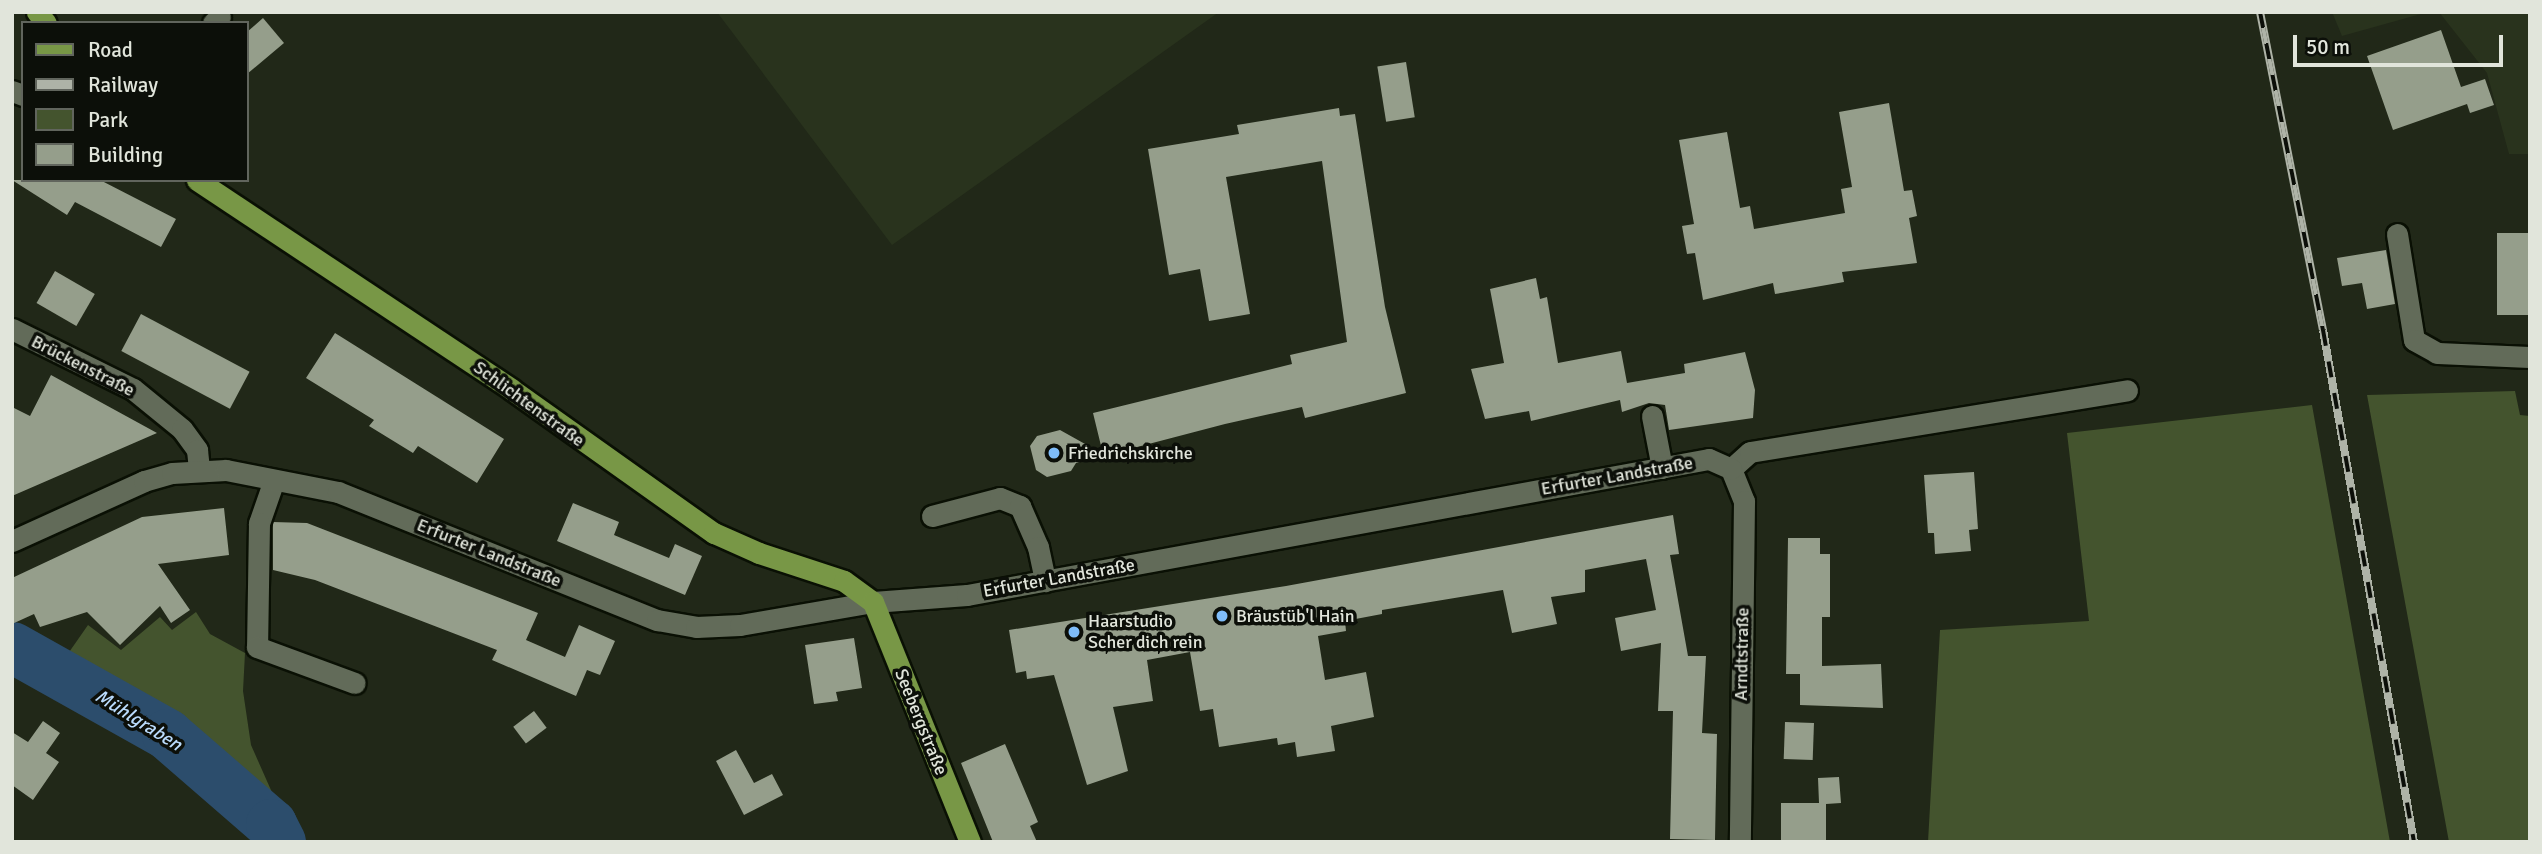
<!DOCTYPE html>
<html>
<head>
<meta charset="utf-8">
<style>
  body { margin:0 }
  #map { position:relative; width:2542px; height:854px; overflow:hidden; background:#212818; font-family:Signika,sans-serif }
  div>[style] { position:absolute }
  [style*='--x'] { left:calc(var(--x)*1px); top:calc(var(--y)*1px); width:calc(var(--w)*1px); rotate:calc(var(--a)*1deg) }
  .built>* { inset:0; background:#29331d }
  .green>* { inset:0; background:#44542e }
  .river>* { height:51px; margin:-25.5px; padding:0 25.5px; transform-origin:25.5px; border-radius:25.5px; background:#2c4d6c }
  .building>* { inset:0; background:#959e8b; transform-origin:0 0 }
  .roads { filter:drop-shadow(2px 0 #0a1004) drop-shadow(-2px 0 #0a1004) drop-shadow(0 2px #0a1004) drop-shadow(0 -2px #0a1004) }
  .minor>* { height:21px; margin:-10.5px; padding:0 10.5px; transform-origin:10.5px; border-radius:10.5px; background:#626b59 }
  .major>* { height:21px; margin:-10.5px; padding:0 10.5px; transform-origin:10.5px; border-radius:10.5px; background:#789746 }
  .rail>* { height:8px; margin-top:-4px; transform-origin:0; background:repeating-linear-gradient(90deg,#0c0f09 0 16px,#aeb3a7 0 32px); box-sizing:border-box; border-block:2px solid #aeb3a7 }
  .dots>* { width:19px; height:19px; translate:-50% -50%; box-sizing:border-box; border:4px solid #0c0f09; border-radius:50% }
  span { translate:-50% -50%; white-space:nowrap; text-align:center; line-height:1.15; -webkit-text-stroke:7px #0c0f09; paint-order:stroke }
  .street-label { font-size:18px; color:#e1e5db }
  .poi-label { font-size:18px; color:#e1e5db }
  .left { translate:0 -50%; text-align:left }
  .water-label { font-size:19px; color:#badbfc; font-style:italic }
  .frame { position:absolute; inset:0; border:14px solid #e1e5db; pointer-events:none }
  .legend { position:absolute; left:21px; top:21px; width:228px; height:161px; box-sizing:border-box; background:#0c0f09; border:2px solid #61655d; margin:0; padding:9px 12px; list-style:none; font-size:21px; color:#e1e5db }
  .legend li { display:flex; align-items:center; gap:14px; height:35px }
  .legend b { width:35px; border:2px solid #61655d }
  .scale { position:absolute; left:2293px; top:35px; width:210px; height:32px; box-sizing:border-box; border:4px solid #e1e5db; border-top:0; padding-left:9px; font-size:21px; line-height:24px; white-space:nowrap; color:#e1e5db; -webkit-text-stroke:5px #0c0f09; paint-order:stroke }
</style>
</head>
<body>
<div id="map">
  <div class="built">
    <i style="clip-path:polygon(717px 12px,1219px 12px,892px 245px)"></i>
    <i style="clip-path:polygon(2332px 12px,2428px 12px,2342px 36px)"></i>
    <i style="clip-path:polygon(2439px 12px,2530px 12px,2530px 154px,2509px 154px,2487px 73px)"></i>
  </div>
  <div class="green">
    <i style="clip-path:polygon(2515px 391px,2520px 415px,2530px 416px,2530px 842px,2449px 842px,2367px 395px)"></i>
    <i style="clip-path:polygon(2312px 405px,2390px 842px,1928px 842px,1940px 630px,2089px 621px,2067px 433px)"></i>
    <i style="clip-path:polygon(196px 612px,210px 634px,245px 653px,243px 691px,251px 745px,294px 842px,284px 842px,275px 823px,167px 734px,58px 668px,88px 625px,121px 650px,160px 617px,172px 630px)"></i>
  </div>
  <div class="river">
    <i style="--x:12;--y:647;--w:178;--a:29.3"></i>
    <i style="--x:167;--y:734;--w:138;--a:40.9"></i>
    <i style="--x:271;--y:824;--w:20;--a:63"></i>
  </div>
  <div class="building">
    <i style="clip-path:polygon(263px 18px,284px 43px,247px 74px,247px 32px)"></i>
    <i style="clip-path:polygon(2441px 30px,2461px 87px,2485px 79px,2494px 105px,2470px 113px,2467px 104px,2393px 130px,2367px 56px)"></i>
    <i style="left:1406px;top:62px;width:56px;height:29px;rotate:81deg"></i>
    <i style="clip-path:polygon(1889px 103px,1904px 191px,1912px 190px,1917px 216px,1909px 218px,1917px 263px,1842px 272px,1844px 282px,1775px 294px,1773px 283px,1703px 300px,1695px 253px,1687px 254px,1682px 226px,1694px 224px,1679px 140px,1727px 132px,1740px 208px,1750px 206px,1754px 229px,1845px 213px,1841px 189px,1852px 187px,1839px 112px)"></i>
    <i style="clip-path:polygon(1339px 108px,1340px 116px,1355px 114px,1385px 307px,1406px 393px,1305px 418px,1302px 407px,1225px 424px,1076px 463px,1071px 471px,1047px 477px,1036px 470px,1030px 446px,1037px 436px,1060px 430px,1103px 454px,1093px 413px,1292px 364px,1290px 355px,1347px 342px,1322px 161px,1226px 177px,1250px 314px,1209px 321px,1200px 269px,1169px 275px,1148px 149px,1239px 134px,1237px 125px)"></i>
    <i style="clip-path:polygon(12px 180px,100px 180px,176px 219px,161px 247px,75px 202px,67px 215px)"></i>
    <i style="left:2530px;top:233px;width:82px;height:33px;rotate:90deg"></i>
    <i style="clip-path:polygon(2386px 250px,2395px 304px,2367px 309px,2362px 283px,2342px 286px,2337px 258px)"></i>
    <i style="left:55px;top:271px;width:46px;height:37px;rotate:30deg"></i>
    <i style="clip-path:polygon(1536px 278px,1540px 299px,1547px 297px,1558px 363px,1621px 351px,1627px 383px,1685px 373px,1684px 364px,1745px 352px,1755px 390px,1753px 418px,1669px 430px,1665px 405px,1649px 403px,1622px 412px,1620px 400px,1531px 421px,1529px 411px,1485px 419px,1471px 369px,1504px 363px,1490px 289px)"></i>
    <i style="left:141px;top:314px;width:123px;height:42px;rotate:28deg"></i>
    <i style="clip-path:polygon(335px 333px,504px 439px,477px 483px,418px 446px,413px 453px,369px 426px,374px 420px,306px 378px)"></i>
    <i style="clip-path:polygon(51px 375px,157px 433px,12px 496px,12px 407px,30px 416px)"></i>
    <i style="clip-path:polygon(1974px 472px,1978px 529px,1969px 530px,1971px 551px,1935px 554px,1934px 533px,1928px 533px,1924px 475px)"></i>
    <i style="clip-path:polygon(573px 503px,619px 522px,614px 535px,669px 558px,675px 544px,702px 556px,685px 595px,557px 541px)"></i>
    <i style="clip-path:polygon(224px 508px,229px 555px,158px 564px,190px 610px,171px 623px,160px 606px,120px 645px,87px 612px,40px 627px,34px 614px,12px 624px,12px 578px,142px 517px)"></i>
    <i style="clip-path:polygon(1673px 515px,1679px 554px,1670px 555px,1688px 656px,1706px 656px,1702px 733px,1717px 734px,1715px 840px,1670px 839px,1673px 711px,1658px 711px,1661px 643px,1621px 651px,1615px 618px,1656px 610px,1646px 559px,1585px 570px,1585px 592px,1551px 597px,1557px 624px,1512px 633px,1503px 590px,1382px 610px,1382px 614px,1345px 621px,1346px 631px,1318px 636px,1325px 680px,1366px 672px,1374px 717px,1331px 726px,1335px 751px,1297px 757px,1295px 742px,1278px 745px,1277px 738px,1219px 747px,1213px 709px,1200px 711px,1190px 652px,1147px 660px,1153px 701px,1113px 707px,1128px 771px,1087px 785px,1054px 675px,1027px 679px,1026px 671px,1016px 673px,1009px 630px,1286px 586px)"></i>
    <i style="clip-path:polygon(273px 522px,307px 523px,538px 613px,526px 640px,565px 657px,579px 625px,615px 641px,600px 675px,587px 670px,576px 696px,492px 660px,497px 650px,315px 580px,273px 570px)"></i>
    <i style="clip-path:polygon(1788px 538px,1820px 538px,1820px 554px,1830px 554px,1830px 617px,1822px 617px,1822px 666px,1881px 664px,1883px 708px,1800px 705px,1800px 674px,1786px 674px)"></i>
    <i style="clip-path:polygon(854px 638px,862px 688px,836px 692px,838px 701px,814px 704px,805px 645px)"></i>
    <i style="left:534px;top:711px;width:21px;height:26px;rotate:53deg"></i>
    <i style="clip-path:polygon(43px 721px,60px 733px,46px 753px,59px 762px,33px 800px,12px 785px,12px 732px,28px 742px)"></i>
    <i style="left:1785px;top:722px;width:29px;height:37px;rotate:2deg"></i>
    <i style="clip-path:polygon(1005px 744px,1038px 822px,1030px 826px,1037px 842px,993px 842px,961px 763px)"></i>
    <i style="clip-path:polygon(736px 750px,754px 783px,772px 774px,783px 795px,744px 815px,716px 761px)"></i>
    <i style="clip-path:polygon(1839px 777px,1841px 803px,1826px 804px,1826px 842px,1781px 842px,1781px 803px,1819px 803px,1818px 778px)"></i>
  </div>
  <div class="roads">
    <div class="minor">
      <i style="--x:213;--y:23;--w:9;--a:-41"></i>
      <i style="--x:12;--y:91;--w:12;--a:20"></i>
      <i style="--x:2397;--y:234;--w:107;--a:80.9"></i>
      <i style="--x:2414;--y:340;--w:26;--a:29"></i>
      <i style="--x:2437;--y:353;--w:93;--a:2.5"></i>
      <i style="--x:12;--y:329;--w:135;--a:26.4"></i>
      <i style="--x:133;--y:389;--w:63;--a:39.2"></i>
      <i style="--x:182;--y:429;--w:26;--a:54"></i>
      <i style="--x:197;--y:450;--w:19;--a:84"></i>
      <i style="--x:1652;--y:416;--w:53;--a:79.1"></i>
      <i style="--x:1731;--y:469;--w:25;--a:-42"></i>
      <i style="--x:1750;--y:452;--w:382;--a:-9.3"></i>
      <i style="--x:1731;--y:469;--w:35;--a:68"></i>
      <i style="--x:1744;--y:501;--w:341;--a:90.7"></i>
      <i style="--x:274;--y:480;--w:46;--a:109.2"></i>
      <i style="--x:259;--y:523;--w:124;--a:90.9"></i>
      <i style="--x:257;--y:647;--w:104;--a:20.2"></i>
      <i style="--x:932;--y:516;--w:70;--a:-14.8"></i>
      <i style="--x:1000;--y:498;--w:22;--a:22"></i>
      <i style="--x:1020;--y:506;--w:45;--a:66.3"></i>
      <i style="--x:1038;--y:547;--w:35;--a:78"></i>
      <i style="--x:12;--y:541;--w:145;--a:-24.4"></i>
      <i style="--x:144;--y:481;--w:29;--a:-16"></i>
      <i style="--x:172;--y:473;--w:54;--a:-3.2"></i>
      <i style="--x:226;--y:470;--w:114;--a:11.1"></i>
      <i style="--x:338;--y:492;--w:344;--a:21.9"></i>
      <i style="--x:657;--y:620;--w:40;--a:10"></i>
      <i style="--x:696;--y:627;--w:44;--a:-2.6"></i>
      <i style="--x:740;--y:625;--w:135;--a:-9.8"></i>
      <i style="--x:873;--y:602;--w:94;--a:-4.3"></i>
      <i style="--x:967;--y:595;--w:754;--a:-10.39"></i>
      <i style="--x:1709;--y:459;--w:24;--a:24"></i>
    </div>
    <div class="major">
      <i style="--x:37;--y:12;--w:14;--a:51"></i>
      <i style="--x:197;--y:180;--w:377;--a:33.6"></i>
      <i style="--x:511;--y:389;--w:249;--a:35.4"></i>
      <i style="--x:714;--y:533;--w:49;--a:24"></i>
      <i style="--x:759;--y:553;--w:89;--a:18.2"></i>
      <i style="--x:844;--y:581;--w:36;--a:36"></i>
      <i style="--x:873;--y:602;--w:259;--a:68"></i>
    </div>
  </div>
  <div class="rail">
    <i style="--x:2260;--y:12;--w:324;--a:78.8"></i>
    <i style="--x:2323;--y:330;--w:520;--a:79.92"></i>
  </div>
  <div class="dots">
    <i style="left:1054px;top:453px;background:#7fbdfa"></i>
    <i style="left:1222px;top:616px;background:#7fbdfa"></i>
    <i style="left:1074px;top:632px;background:#7fbdfa"></i>
  </div>
  <div class="street-label">
    <span style="left:83px;top:366px;rotate:27deg">Brückenstraße</span>
    <span style="left:529px;top:404px;rotate:36deg">Schlichtenstraße</span>
    <span style="left:1617px;top:476px;rotate:-10deg">Erfurter Landstraße</span>
    <span style="left:489px;top:553px;rotate:22deg">Erfurter Landstraße</span>
    <span style="left:1059px;top:578px;rotate:-10deg">Erfurter Landstraße</span>
    <span style="left:1742px;top:654px;rotate:-89deg">Arndtstraße</span>
    <span style="left:921px;top:722px;rotate:68deg">Seebergstraße</span>
  </div>
  <div class="poi-label">
    <span class="left" style="left:1068px;top:453px">Friedrichskirche</span>
    <span class="left" style="left:1236px;top:616px">Bräustüb'l Hain</span>
    <span class="left" style="left:1088px;top:632px">Haarstudio<br>Scher dich rein</span>
  </div>
  <div class="water-label">
    <span style="left:138px;top:721px;rotate:32deg">Mühlgraben</span>
  </div>
  <div class="frame"></div>
  <ul class="legend">
  <li><b style="height:9px;background:#789746"></b>Road</li>
  <li><b style="height:9px;background:#aeb3a7"></b>Railway</li>
  <li><b style="height:19px;background:#44542e"></b>Park</li>
  <li><b style="height:19px;background:#959e8b"></b>Building</li>
  </ul>
  <div class="scale">50 m</div>
</div>
</body>
</html>
